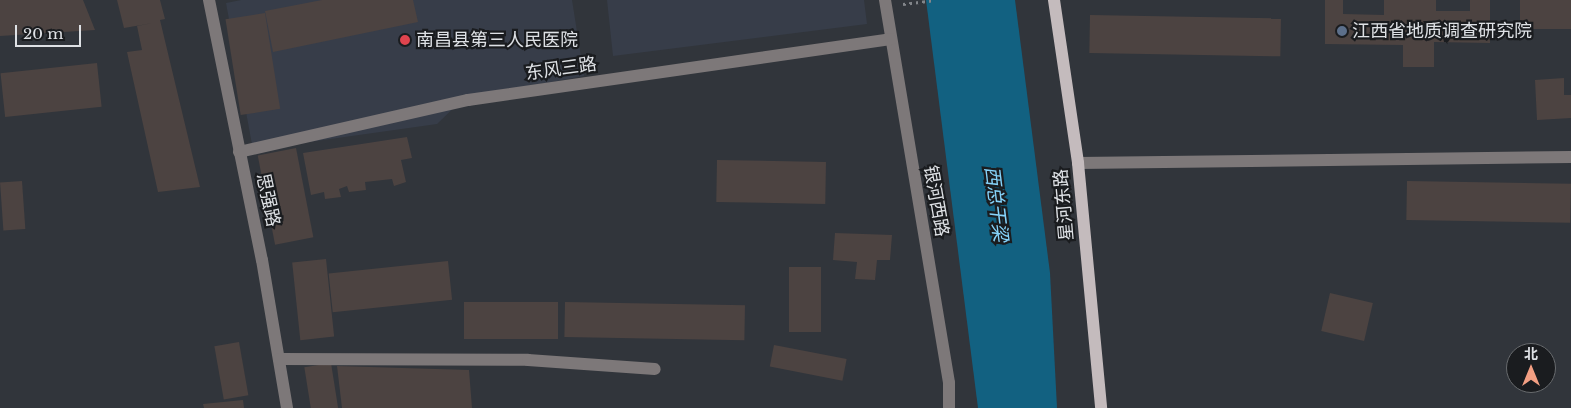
<!DOCTYPE html>
<html>
<head>
<meta charset="utf-8">
<style>
  body { margin:0 }
  #map { position:relative; width:1571px; height:408px; overflow:hidden; background:#31353b; font-family:"Libre Baskerville","Noto Sans SC",serif }
  div>[style] { position:absolute }
  [style*='--x'] { left:calc(var(--x)*1px); top:calc(var(--y)*1px); width:calc(var(--w)*1px); rotate:calc(var(--a)*1deg) }
  .built>* { inset:0; background:#373d49 }
  .water>* { inset:0; background:#126181 }
  .building>* { inset:0; background:#4c4341; transform-origin:0 0 }
  .path>* { height:3px; margin-top:-1.5px; transform-origin:0; background:repeating-linear-gradient(90deg,#82858a 0 2.5px,transparent 0 6.5px) }
  .minor>* { height:12px; margin:-6px; padding:0 6px; transform-origin:6px; border-radius:6px; background:#7d7879 }
  .major>* { height:12px; margin:-6px; padding:0 6px; transform-origin:6px; border-radius:6px; background:#c4bbbd }
  .dots>* { width:14px; height:14px; translate:-50% -50%; box-sizing:border-box; border:2px solid #1a1c1f; border-radius:50% }
  span { translate:-50% -50%; white-space:nowrap; text-align:center; line-height:1.15; -webkit-text-stroke:4.5px #1a1c1f; paint-order:stroke }
  .poi-label { font-size:18px; color:#dee1e5 }
  .left { translate:0 -50%; text-align:left }
  .street-label { font-size:18px; color:#dee1e5 }
  .water-label { font-size:19px; color:#86d4fb; font-style:italic }
  .north { position:absolute; left:1506px; top:343px; width:50px; height:50px; box-sizing:border-box; background:#1a1c1f; border:1px solid #686b6e; border-radius:50%; rotate:0deg; font-size:14px; font-weight:700; line-height:20px; text-align:center; color:#dee1e5 }
  .north::after { content:''; display:block; margin:auto; width:18px; height:22px; background:#f39f83; clip-path:polygon(50% 0,100% 100%,50% 72%,0 100%) }
  .scale { position:absolute; left:15px; top:25px; width:66px; height:22px; box-sizing:border-box; border:2px solid #dee1e5; border-top:0; padding-left:6px; font-size:15px; line-height:18px; white-space:nowrap; color:#dee1e5; -webkit-text-stroke:4px #1a1c1f; paint-order:stroke }
</style>
</head>
<body>
<div id="map">
  <div class="built">
    <i style="clip-path:polygon(241px 0,572px 0,584px 76px,464px 98px,437px 124px,253px 150px,226px 3px)"></i>
    <i style="clip-path:polygon(607px 0,864px 0,867px 24px,613px 56px)"></i>
  </div>
  <div class="water">
    <i style="clip-path:polygon(926px 0,1015px 0,1050px 273px,1057px 408px,978px 408px)"></i>
  </div>
  <div class="building">
    <i style="clip-path:polygon(0 0,83px 0,95px 30px,0 36px)"></i>
    <i style="clip-path:polygon(117px 0,160px 0,165px 19px,160px 20px,200px 187px,158px 192px,127px 52px,142px 50px,137px 26px,153px 23px,124px 28px)"></i>
    <i style="clip-path:polygon(322px 0,413px 0,418px 22px,273px 52px,265px 11px)"></i>
    <i style="clip-path:polygon(1325px 0,1343px 0,1343px 14px,1384px 15px,1384px 0,1436px 0,1436px 11px,1470px 11px,1470px 0,1490px 0,1490px 43px,1434px 42px,1434px 67px,1403px 67px,1403px 45px,1325px 44px)"></i>
    <i style="left:1571px;top:0;width:29px;height:51px;rotate:90deg"></i>
    <i style="left:265px;top:13px;width:97px;height:40px;rotate:81deg"></i>
    <i style="left:1090px;top:15px;width:191px;height:38px;rotate:1deg"></i>
    <i style="left:97px;top:63px;width:44px;height:97px;rotate:84deg"></i>
    <i style="clip-path:polygon(1564px 78px,1564px 95px,1571px 95px,1571px 118px,1537px 120px,1535px 80px)"></i>
    <i style="clip-path:polygon(407px 137px,412px 158px,401px 160px,406px 182px,394px 186px,392px 179px,365px 182px,366px 190px,349px 192px,347px 186px,339px 189px,341px 197px,325px 199px,324px 192px,311px 195px,303px 153px)"></i>
    <i style="left:296px;top:148px;width:91px;height:39px;rotate:79deg"></i>
    <i style="left:717px;top:160px;width:109px;height:42px;rotate:1deg"></i>
    <i style="left:22px;top:181px;width:48px;height:22px;rotate:86deg"></i>
    <i style="left:1407px;top:181px;width:164px;height:39px;rotate:1deg"></i>
    <i style="clip-path:polygon(835px 233px,892px 235px,890px 260px,877px 260px,875px 280px,855px 279px,857px 262px,833px 260px)"></i>
    <i style="left:326px;top:259px;width:78px;height:34px;rotate:84deg"></i>
    <i style="left:448px;top:261px;width:39px;height:120px;rotate:84deg"></i>
    <i style="left:789px;top:267px;width:32px;height:65px"></i>
    <i style="left:1330px;top:293px;width:44px;height:39px;rotate:13deg"></i>
    <i style="left:464px;top:302px;width:94px;height:37px"></i>
    <i style="left:565px;top:302px;width:180px;height:35px;rotate:1deg"></i>
    <i style="left:239px;top:342px;width:54px;height:25px;rotate:80deg"></i>
    <i style="left:774px;top:345px;width:74px;height:22px;rotate:11deg"></i>
    <i style="left:331px;top:363px;width:46px;height:27px;rotate:81deg"></i>
    <i style="clip-path:polygon(337px 366px,469px 370px,472px 408px,342px 408px)"></i>
    <i style="clip-path:polygon(243px 400px,244px 408px,204px 408px,203px 404px)"></i>
  </div>
  <div class="path">
    <i style="--x:903;--y:4;--w:31;--a:-7"></i>
  </div>
  <div class="minor">
    <i style="--x:209;--y:0;--w:265;--a:78.5"></i>
    <i style="--x:262;--y:260;--w:150;--a:80.4"></i>
    <i style="--x:885;--y:0;--w:388;--a:80.5"></i>
    <i style="--x:949;--y:383;--w:25;--a:90"></i>
    <i style="--x:239;--y:152;--w:235;--a:-12.8"></i>
    <i style="--x:468;--y:100;--w:427;--a:-8.2"></i>
    <i style="--x:1078;--y:163;--w:493;--a:-0.7"></i>
    <i style="--x:279;--y:359;--w:249;--a:0.2"></i>
    <i style="--x:528;--y:360;--w:127;--a:4.1"></i>
  </div>
  <div class="major">
    <i style="--x:1054;--y:0;--w:165;--a:81.6"></i>
    <i style="--x:1078;--y:163;--w:246;--a:84.6"></i>
  </div>
  <div class="dots">
    <i style="left:1342px;top:31px;background:#5c6f8a"></i>
    <i style="left:405px;top:40px;background:#e0444e"></i>
  </div>
  <div class="poi-label">
    <span class="left" style="left:1352px;top:31px">江西省地质调查研究院</span>
    <span class="left" style="left:416px;top:40px">南昌县第三人民医院</span>
  </div>
  <div class="street-label">
    <span style="left:561px;top:69px;rotate:-8deg">东风三路</span>
    <span style="left:268px;top:200px;rotate:78deg">思强路</span>
    <span style="left:936px;top:201px;rotate:80deg">银河西路</span>
    <span style="left:1064px;top:205px;rotate:-95deg">星河东路</span>
  </div>
  <div class="water-label">
    <span style="left:996px;top:204px;rotate:83deg">西总干梁</span>
  </div>
  <div class="north">北</div>
  <div class="scale">20 m</div>
</div>
</body>
</html>
